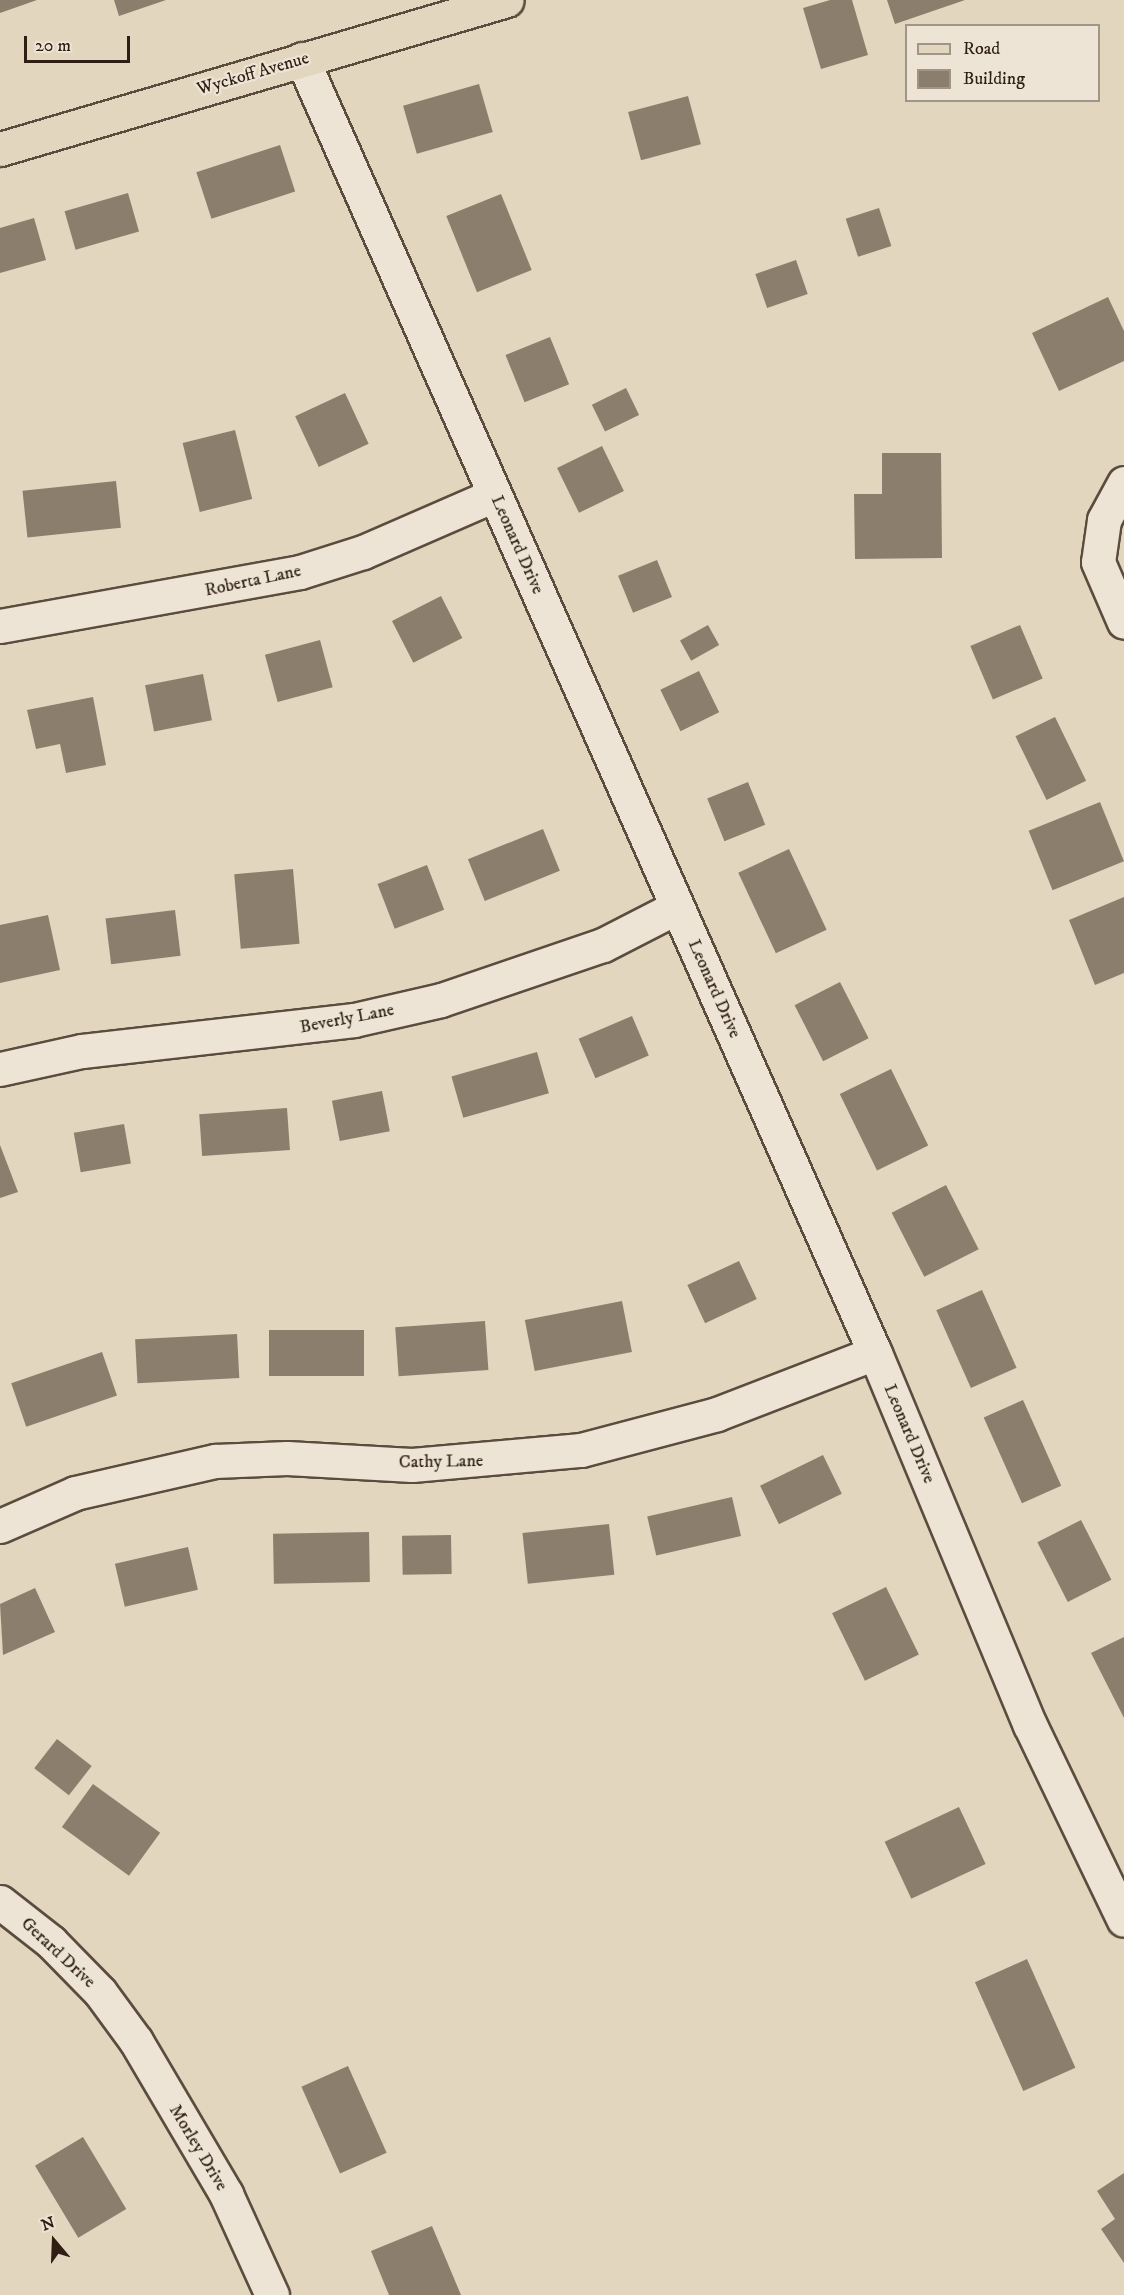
<!DOCTYPE html>
<html>
<head>
<meta charset="utf-8">
<style>
  body { margin:0 }
  #map { position:relative; width:1124px; height:2295px; overflow:hidden; background:#e3d6be; font-family:"IM FELL DW Pica",serif }
  div>[style] { position:absolute }
  [style*='--x'] { left:calc(var(--x)*1px); top:calc(var(--y)*1px); width:calc(var(--w)*1px); rotate:calc(var(--a)*1deg) }
  .building>* { inset:0; background:#8c7e6c; transform-origin:0 0 }
  .roads { filter:drop-shadow(2px 0 #5b4c3e) drop-shadow(-2px 0 #5b4c3e) drop-shadow(0 2px #5b4c3e) drop-shadow(0 -2px #5b4c3e) }
  .street>* { height:33px; margin:-16.5px; padding:0 16.5px; transform-origin:16.5px; border-radius:16.5px; background:#ede4d5 }
  .primary>* { height:33px; margin:-16.5px; padding:0 16.5px; transform-origin:16.5px; border-radius:16.5px; background:#e3d6be }
  span { translate:-50% -50%; white-space:nowrap; text-align:center; line-height:1.15; -webkit-text-stroke:4.5px #ede4d5; paint-order:stroke }
  .street-label { font-size:18px; color:#2e1e13 }
  .legend { position:absolute; left:905px; top:24px; width:195px; height:78px; box-sizing:border-box; background:#ede4d5; border:2px solid #a19587; margin:0; padding:8px 10px; list-style:none; font-size:18px; color:#2e1e13 }
  .legend li { display:flex; align-items:center; gap:12px; height:30px }
  .legend b { width:30px; border:2px solid #a19587 }
  .north { position:absolute; left:24px; top:2211px; width:60px; height:60px; -webkit-text-stroke:4px #ede4d5; paint-order:stroke; rotate:341deg; font-size:16px; font-weight:700; line-height:24px; text-align:center; color:#2e1e13 }
  .north::after { content:''; display:block; margin:auto; width:21px; height:27px; background:#2e1e13; clip-path:polygon(50% 0,100% 100%,50% 72%,0 100%) }
  .scale { position:absolute; left:24px; top:36px; width:106px; height:27px; box-sizing:border-box; border:3px solid #2e1e13; border-top:0; padding-left:8px; font-size:18px; line-height:21px; white-space:nowrap; color:#2e1e13; -webkit-text-stroke:4px #ede4d5; paint-order:stroke }
</style>
</head>
<body>
<div id="map">
  <div class="building">
    <i style="clip-path:polygon(0 0,37px 0,0 13px)"></i>
    <i style="clip-path:polygon(114px 0,166px 0,119px 16px)"></i>
    <i style="clip-path:polygon(830px 0,852px 0,868px 55px,821px 69px,803px 8px)"></i>
    <i style="clip-path:polygon(887px 0,965px 0,895px 24px)"></i>
    <i style="left:479px;top:84px;width:50px;height:79px;rotate:74deg"></i>
    <i style="left:688px;top:96px;width:50px;height:62px;rotate:75deg"></i>
    <i style="left:280px;top:145px;width:49px;height:88px;rotate:72deg"></i>
    <i style="left:128px;top:193px;width:40px;height:66px;rotate:74deg"></i>
    <i style="left:501px;top:194px;width:82px;height:59px;rotate:68deg"></i>
    <i style="left:879px;top:208px;width:40px;height:35px;rotate:72deg"></i>
    <i style="clip-path:polygon(34px 218px,46px 260px,0 273px,0 228px)"></i>
    <i style="left:796px;top:260px;width:36px;height:43px;rotate:71deg"></i>
    <i style="clip-path:polygon(1108px 297px,1124px 331px,1124px 361px,1059px 391px,1032px 333px)"></i>
    <i style="left:550px;top:337px;width:51px;height:48px;rotate:68deg"></i>
    <i style="left:626px;top:388px;width:30px;height:38px;rotate:64deg"></i>
    <i style="left:345px;top:393px;width:56px;height:55px;rotate:65deg"></i>
    <i style="left:235px;top:430px;width:71px;height:54px;rotate:76deg"></i>
    <i style="left:602px;top:446px;width:50px;height:50px;rotate:64deg"></i>
    <i style="clip-path:polygon(882px 453px,941px 453px,942px 558px,855px 559px,854px 494px,882px 494px)"></i>
    <i style="left:116px;top:481px;width:47px;height:94px;rotate:84deg"></i>
    <i style="left:657px;top:560px;width:40px;height:42px;rotate:68deg"></i>
    <i style="left:441px;top:596px;width:47px;height:55px;rotate:63deg"></i>
    <i style="left:708px;top:625px;width:23px;height:32px;rotate:61deg"></i>
    <i style="left:1020px;top:625px;width:58px;height:54px;rotate:67deg"></i>
    <i style="left:320px;top:640px;width:49px;height:57px;rotate:75deg"></i>
    <i style="left:699px;top:671px;width:46px;height:43px;rotate:64deg"></i>
    <i style="left:203px;top:674px;width:47px;height:59px;rotate:79deg"></i>
    <i style="clip-path:polygon(93px 697px,106px 765px,66px 773px,60px 744px,36px 749px,27px 710px)"></i>
    <i style="left:1055px;top:717px;width:71px;height:44px;rotate:64deg"></i>
    <i style="left:748px;top:782px;width:46px;height:44px;rotate:68deg"></i>
    <i style="left:1100px;top:802px;width:64px;height:77px;rotate:68deg"></i>
    <i style="left:543px;top:829px;width:45px;height:81px;rotate:68deg"></i>
    <i style="left:789px;top:849px;width:89px;height:56px;rotate:65deg"></i>
    <i style="left:427px;top:865px;width:48px;height:53px;rotate:69deg"></i>
    <i style="left:293px;top:869px;width:75px;height:59px;rotate:85deg"></i>
    <i style="clip-path:polygon(1124px 897px,1124px 973px,1095px 985px,1069px 920px)"></i>
    <i style="left:175px;top:910px;width:46px;height:70px;rotate:83deg"></i>
    <i style="clip-path:polygon(48px 915px,60px 970px,0 983px,0 925px)"></i>
    <i style="left:840px;top:982px;width:63px;height:51px;rotate:63deg"></i>
    <i style="left:632px;top:1016px;width:43px;height:58px;rotate:67deg"></i>
    <i style="left:537px;top:1052px;width:43px;height:89px;rotate:74deg"></i>
    <i style="left:891px;top:1069px;width:85px;height:57px;rotate:64deg"></i>
    <i style="left:382px;top:1091px;width:41px;height:51px;rotate:79deg"></i>
    <i style="left:287px;top:1108px;width:42px;height:88px;rotate:86deg"></i>
    <i style="left:124px;top:1124px;width:40px;height:51px;rotate:80deg"></i>
    <i style="clip-path:polygon(0 1145px,18px 1192px,0 1198px)"></i>
    <i style="left:946px;top:1185px;width:72px;height:61px;rotate:63deg"></i>
    <i style="left:739px;top:1261px;width:42px;height:57px;rotate:65deg"></i>
    <i style="left:982px;top:1290px;width:85px;height:50px;rotate:66deg"></i>
    <i style="left:622px;top:1301px;width:52px;height:99px;rotate:79deg"></i>
    <i style="left:485px;top:1321px;width:49px;height:90px;rotate:86deg"></i>
    <i style="left:269px;top:1330px;width:95px;height:46px"></i>
    <i style="left:237px;top:1334px;width:44px;height:102px;rotate:87deg"></i>
    <i style="left:102px;top:1352px;width:46px;height:96px;rotate:71deg"></i>
    <i style="left:1023px;top:1400px;width:94px;height:43px;rotate:66deg"></i>
    <i style="left:823px;top:1455px;width:43px;height:70px;rotate:64deg"></i>
    <i style="left:732px;top:1497px;width:40px;height:87px;rotate:77deg"></i>
    <i style="left:1081px;top:1520px;width:67px;height:49px;rotate:63deg"></i>
    <i style="left:609px;top:1524px;width:51px;height:87px;rotate:84deg"></i>
    <i style="left:369px;top:1532px;width:50px;height:96px;rotate:89deg"></i>
    <i style="left:451px;top:1535px;width:39px;height:49px;rotate:89deg"></i>
    <i style="left:188px;top:1547px;width:44px;height:75px;rotate:77deg"></i>
    <i style="left:886px;top:1587px;width:75px;height:60px;rotate:64deg"></i>
    <i style="clip-path:polygon(35px 1588px,55px 1632px,3px 1655px,0 1604px)"></i>
    <i style="clip-path:polygon(1124px 1637px,1124px 1718px,1091px 1653px)"></i>
    <i style="left:57px;top:1739px;width:44px;height:37px;rotate:38deg"></i>
    <i style="left:93px;top:1784px;width:83px;height:53px;rotate:36deg"></i>
    <i style="left:959px;top:1807px;width:63px;height:82px;rotate:65deg"></i>
    <i style="left:1027px;top:1959px;width:119px;height:57px;rotate:66deg"></i>
    <i style="left:348px;top:2066px;width:95px;height:51px;rotate:66deg"></i>
    <i style="left:83px;top:2137px;width:84px;height:56px;rotate:59deg"></i>
    <i style="clip-path:polygon(1124px 2173px,1124px 2263px,1101px 2229px,1115px 2219px,1097px 2191px)"></i>
    <i style="clip-path:polygon(432px 2226px,461px 2295px,389px 2295px,371px 2251px)"></i>
  </div>
  <div class="roads">
    <div class="street">
      <i style="--x:302;--y:59;--w:1415;--a:66.12"></i>
      <i style="--x:875;--y:1353;--w:403;--a:67.4"></i>
      <i style="--x:1030;--y:1725;--w:216;--a:64.3"></i>
      <i style="--x:1124;--y:483;--w:42;--a:118.4"></i>
      <i style="--x:1104;--y:520;--w:42;--a:98.1"></i>
      <i style="--x:1098;--y:562;--w:65;--a:66.6"></i>
      <i style="--x:0;--y:626;--w:305;--a:-10.2"></i>
      <i style="--x:300;--y:572;--w:66;--a:-17.6"></i>
      <i style="--x:363;--y:552;--w:143;--a:-23.5"></i>
      <i style="--x:0;--y:1069;--w:84;--a:-12.4"></i>
      <i style="--x:82;--y:1051;--w:274;--a:-6.5"></i>
      <i style="--x:354;--y:1020;--w:89;--a:-12.9"></i>
      <i style="--x:441;--y:1000;--w:171;--a:-18.8"></i>
      <i style="--x:603;--y:945;--w:83;--a:-27.2"></i>
      <i style="--x:0;--y:1526;--w:82;--a:-23.7"></i>
      <i style="--x:75;--y:1493;--w:144;--a:-12.9"></i>
      <i style="--x:215;--y:1461;--w:72;--a:-2.4"></i>
      <i style="--x:287;--y:1458;--w:125;--a:3.2"></i>
      <i style="--x:412;--y:1465;--w:170;--a:-5.1"></i>
      <i style="--x:581;--y:1450;--w:141;--a:-14.8"></i>
      <i style="--x:717;--y:1414;--w:169;--a:-21.1"></i>
      <i style="--x:0;--y:1902;--w:65;--a:38.1"></i>
      <i style="--x:51;--y:1942;--w:70;--a:45.6"></i>
      <i style="--x:100;--y:1992;--w:61;--a:53.7"></i>
      <i style="--x:136;--y:2041;--w:178;--a:59.5"></i>
      <i style="--x:226;--y:2194;--w:111;--a:65.5"></i>
    </div>
    <div class="primary">
      <i style="--x:0;--y:149;--w:528;--a:-16.38"></i>
    </div>
  </div>
  <div class="street-label">
    <span style="left:253px;top:74px;rotate:-16deg">Wyckoff Avenue</span>
    <span style="left:517px;top:545px;rotate:66deg">Leonard Drive</span>
    <span style="left:253px;top:581px;rotate:-12deg">Roberta Lane</span>
    <span style="left:714px;top:989px;rotate:66deg">Leonard Drive</span>
    <span style="left:347px;top:1019px;rotate:-11deg">Beverly Lane</span>
    <span style="left:909px;top:1434px;rotate:67deg">Leonard Drive</span>
    <span style="left:441px;top:1462px;rotate:-1deg">Cathy Lane</span>
    <span style="left:58px;top:1953px;rotate:43deg">Gerard Drive</span>
    <span style="left:198px;top:2148px;rotate:59deg">Morley Drive</span>
  </div>
  <ul class="legend">
  <li><b style="height:8px;background:#e3d6be"></b>Road</li>
  <li><b style="height:16px;background:#8c7e6c"></b>Building</li>
  </ul>
  <div class="north">N</div>
  <div class="scale">20 m</div>
</div>
</body>
</html>
